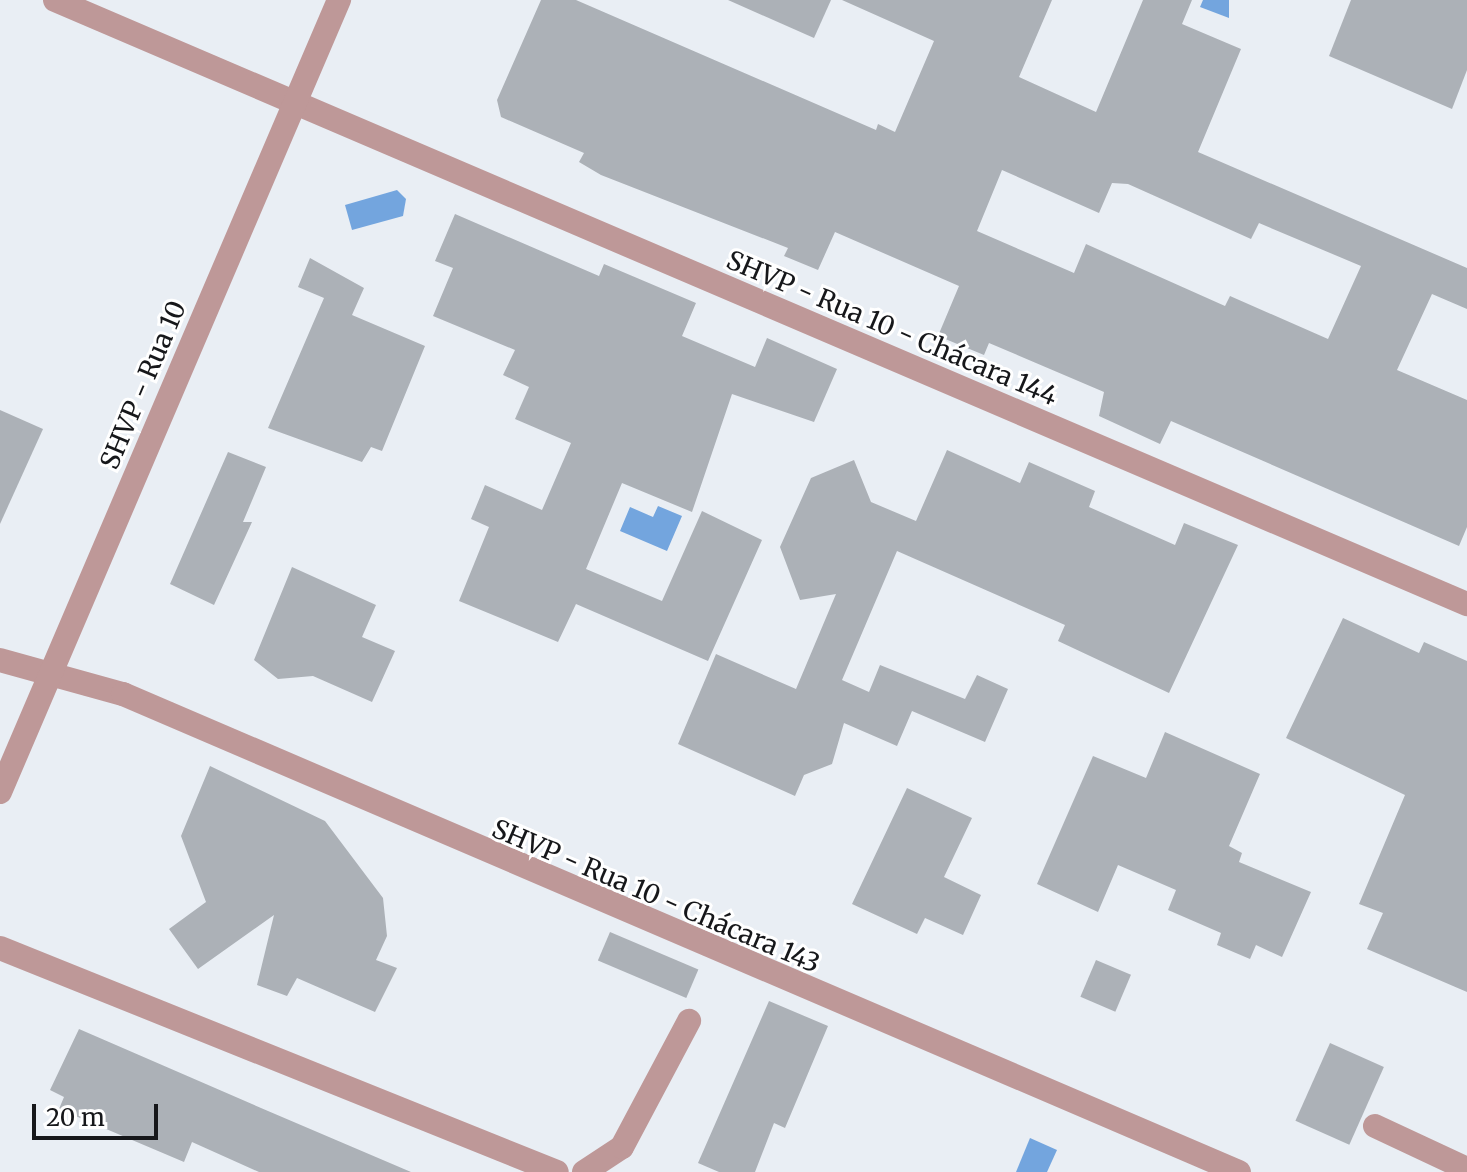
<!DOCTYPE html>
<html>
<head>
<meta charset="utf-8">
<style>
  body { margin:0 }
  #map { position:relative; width:1467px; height:1172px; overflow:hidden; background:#e9eef4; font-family:Merriweather,serif }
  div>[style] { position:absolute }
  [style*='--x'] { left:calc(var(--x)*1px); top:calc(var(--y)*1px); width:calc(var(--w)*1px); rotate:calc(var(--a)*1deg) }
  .water>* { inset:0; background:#73a5de }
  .building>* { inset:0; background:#acb1b7; transform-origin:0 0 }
  .service>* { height:24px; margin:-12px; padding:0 12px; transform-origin:12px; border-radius:12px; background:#be9898 }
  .minor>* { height:24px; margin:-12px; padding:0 12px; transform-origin:12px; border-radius:12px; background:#be9898 }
  .tertiary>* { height:24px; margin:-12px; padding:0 12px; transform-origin:12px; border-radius:12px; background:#be9898 }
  span { translate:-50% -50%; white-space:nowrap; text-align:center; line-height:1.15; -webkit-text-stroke:6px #fff; paint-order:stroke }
  .street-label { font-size:26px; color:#16171a }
  .scale { position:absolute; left:32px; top:1104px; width:126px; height:36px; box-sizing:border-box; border:4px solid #16171a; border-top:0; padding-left:10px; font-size:24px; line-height:28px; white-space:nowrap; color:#16171a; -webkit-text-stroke:6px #fff; paint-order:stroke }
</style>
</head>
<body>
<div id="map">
  <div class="water">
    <i style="clip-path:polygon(1203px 0,1229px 0,1229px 18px,1200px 7px)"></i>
    <i style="clip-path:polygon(397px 190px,406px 199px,403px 216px,352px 230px,345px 205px)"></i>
    <i style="clip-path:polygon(658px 506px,682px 516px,667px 551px,620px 531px,630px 507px,653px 517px)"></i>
    <i style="clip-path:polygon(1030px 1138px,1057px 1150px,1047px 1172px,1016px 1172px)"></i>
  </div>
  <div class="building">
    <i style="clip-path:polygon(evenodd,541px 0,576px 0,876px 130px,878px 124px,895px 132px,934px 41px,842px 0,1052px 0,1019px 77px,1096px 112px,1143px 0,1192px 0,1182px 24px,1241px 49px,1198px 152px,1467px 268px,1467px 309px,1432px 294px,1397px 370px,1467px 400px,1467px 527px,1459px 546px,1171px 421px,1160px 444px,1099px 416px,1104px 392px,989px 343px,984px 355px,938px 336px,959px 286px,835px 232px,818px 270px,784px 256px,788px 248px,601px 175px,579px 162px,584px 153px,501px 117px,497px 100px,541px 0,1002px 170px,1099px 213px,1112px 183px,1128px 184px,1251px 239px,1259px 223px,1361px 266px,1328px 339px,1230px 296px,1225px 306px,1086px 244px,1074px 273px,977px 231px,1002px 170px)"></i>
    <i style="clip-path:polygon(728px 0,831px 0,814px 38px)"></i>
    <i style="clip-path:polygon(1351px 0,1467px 0,1467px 70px,1452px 109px,1329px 56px)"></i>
    <i style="clip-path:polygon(455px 214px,599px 276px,604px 264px,696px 303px,682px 336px,755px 367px,767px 338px,837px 369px,814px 422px,732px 394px,692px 512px,622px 483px,586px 569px,662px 601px,702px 511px,762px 540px,708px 661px,576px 604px,558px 642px,459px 601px,489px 527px,471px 519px,485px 485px,542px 510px,571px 443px,515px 419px,529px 387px,503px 375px,515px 350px,433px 316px,453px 268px,435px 261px)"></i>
    <i style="clip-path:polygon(310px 258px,364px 288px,352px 315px,425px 346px,382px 451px,371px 447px,362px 462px,268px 428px,324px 298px,298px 287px)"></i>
    <i style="clip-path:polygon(0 410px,43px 429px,0 524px)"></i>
    <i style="clip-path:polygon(947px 450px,1020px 483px,1029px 462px,1095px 491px,1089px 507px,1175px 545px,1184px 523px,1238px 545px,1169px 693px,1058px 641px,1065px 625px,897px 551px,842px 680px,869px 692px,880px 665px,965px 699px,977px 675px,1008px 689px,985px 742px,912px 711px,897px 746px,844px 723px,832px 764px,804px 775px,795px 796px,678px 744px,716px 654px,796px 689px,836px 594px,800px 600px,780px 547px,811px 478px,854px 460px,871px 502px,916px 521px)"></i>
    <i style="clip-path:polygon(228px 452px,266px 467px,243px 522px,252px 522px,214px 605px,170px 584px)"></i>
    <i style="clip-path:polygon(292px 567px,376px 605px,362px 637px,395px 651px,372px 702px,313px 676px,278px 679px,254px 660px)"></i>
    <i style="clip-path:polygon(1343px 618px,1419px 653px,1424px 642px,1467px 661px,1467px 992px,1367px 949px,1383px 913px,1359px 904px,1405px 795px,1286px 738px)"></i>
    <i style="clip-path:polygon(1165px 732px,1260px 774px,1229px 846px,1242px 853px,1239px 862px,1311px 892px,1282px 957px,1256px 945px,1250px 959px,1217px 945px,1221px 933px,1168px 910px,1176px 890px,1118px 865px,1098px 912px,1037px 884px,1093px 756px,1146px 778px)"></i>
    <i style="clip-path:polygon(210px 766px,325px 821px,383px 898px,387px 936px,376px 960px,397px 968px,375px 1012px,297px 978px,287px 996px,257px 985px,274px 915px,198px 969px,169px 929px,206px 902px,181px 836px)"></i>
    <i style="clip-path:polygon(907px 788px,972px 818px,944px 877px,981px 895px,963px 935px,925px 918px,917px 934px,852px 904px)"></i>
    <i style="left:610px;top:932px;width:96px;height:31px;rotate:23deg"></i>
    <i style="left:1096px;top:960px;width:38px;height:40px;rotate:23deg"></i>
    <i style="clip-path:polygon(769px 1001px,828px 1026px,785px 1128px,774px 1123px,755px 1172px,719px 1172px,698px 1163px)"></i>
    <i style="clip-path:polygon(79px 1029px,268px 1111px,411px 1172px,259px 1172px,192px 1142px,184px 1162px,59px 1109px,64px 1097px,50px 1090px)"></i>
    <i style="left:1330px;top:1043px;width:59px;height:85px;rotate:24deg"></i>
  </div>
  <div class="service">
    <i style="--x:0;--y:948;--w:600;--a:21.91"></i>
    <i style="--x:584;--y:1172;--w:45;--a:-33.3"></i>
    <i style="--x:622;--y:1147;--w:143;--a:-62"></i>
  </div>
  <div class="minor">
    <i style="--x:55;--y:0;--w:1536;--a:23.16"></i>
    <i style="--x:0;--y:660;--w:128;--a:15.5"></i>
    <i style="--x:123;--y:694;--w:1214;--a:23.19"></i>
    <i style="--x:1375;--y:1126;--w:102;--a:25.1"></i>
  </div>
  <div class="tertiary">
    <i style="--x:0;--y:792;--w:862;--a:-66.83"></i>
  </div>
  <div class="street-label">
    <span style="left:892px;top:328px;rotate:23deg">SHVP - Rua 10 - Chácara 144</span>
    <span style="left:143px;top:385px;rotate:-67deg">SHVP - Rua 10</span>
    <span style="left:656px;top:896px;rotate:23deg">SHVP - Rua 10 - Chácara 143</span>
  </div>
  <div class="scale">20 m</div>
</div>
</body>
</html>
